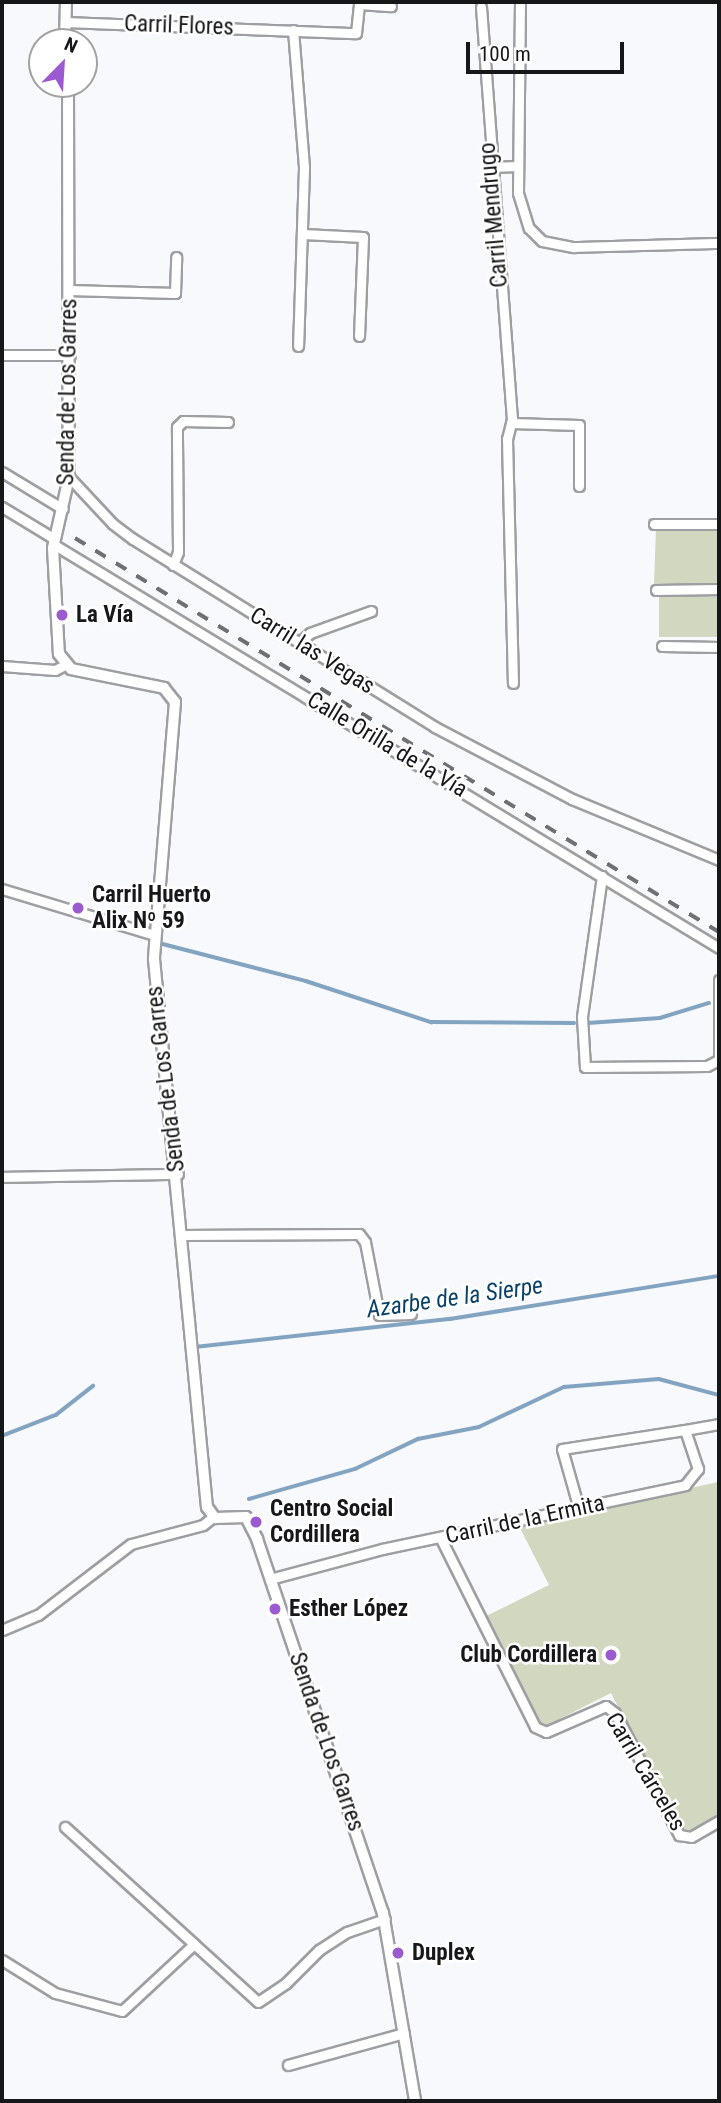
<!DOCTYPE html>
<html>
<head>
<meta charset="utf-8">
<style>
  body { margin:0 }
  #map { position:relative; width:721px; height:2103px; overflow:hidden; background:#f7f9fc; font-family:"Roboto Condensed",sans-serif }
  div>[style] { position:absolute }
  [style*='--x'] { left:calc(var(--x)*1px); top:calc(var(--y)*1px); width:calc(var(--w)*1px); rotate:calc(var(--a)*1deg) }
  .green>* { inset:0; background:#d2d8bf; transform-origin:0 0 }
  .stream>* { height:3.5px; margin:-1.75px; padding:0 1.75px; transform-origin:1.75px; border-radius:1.75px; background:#83a4c1 }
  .roads { filter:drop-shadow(2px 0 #9d9fa2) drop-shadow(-2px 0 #9d9fa2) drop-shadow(0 2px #9d9fa2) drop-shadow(0 -2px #9d9fa2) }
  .minor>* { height:9px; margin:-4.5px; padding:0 4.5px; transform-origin:4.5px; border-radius:4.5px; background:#fff }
  .tertiary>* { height:10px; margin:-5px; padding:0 5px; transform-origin:5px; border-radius:5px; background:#fff }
  .rail>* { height:3.5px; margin-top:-1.75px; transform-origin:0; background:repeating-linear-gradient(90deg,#6f7072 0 12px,transparent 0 24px) }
  .dots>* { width:19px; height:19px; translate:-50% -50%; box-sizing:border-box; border:4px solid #fff; border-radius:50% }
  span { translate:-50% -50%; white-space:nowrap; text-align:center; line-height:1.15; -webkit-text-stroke:5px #fff; paint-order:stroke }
  .street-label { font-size:23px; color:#161718 }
  .poi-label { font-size:23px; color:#161718; font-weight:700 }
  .left { translate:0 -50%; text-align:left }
  .right { translate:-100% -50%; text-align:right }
  .water-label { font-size:24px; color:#0a4168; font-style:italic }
  .frame { position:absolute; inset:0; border:4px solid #161718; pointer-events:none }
  .north { position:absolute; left:28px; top:28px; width:70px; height:70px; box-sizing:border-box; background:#fff; border:2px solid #a2a2a3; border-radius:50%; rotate:24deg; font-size:19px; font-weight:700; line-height:28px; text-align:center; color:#161718 }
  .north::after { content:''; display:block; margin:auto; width:24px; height:32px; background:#9c5ad0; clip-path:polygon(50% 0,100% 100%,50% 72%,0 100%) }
  .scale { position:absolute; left:466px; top:42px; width:158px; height:32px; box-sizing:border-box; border:4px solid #161718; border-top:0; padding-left:9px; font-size:21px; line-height:24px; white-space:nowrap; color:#161718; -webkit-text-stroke:5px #fff; paint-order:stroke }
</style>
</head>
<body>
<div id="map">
  <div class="green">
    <i style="left:656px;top:527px;width:63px;height:59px;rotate:2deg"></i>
    <i style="left:719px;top:594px;width:43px;height:60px;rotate:90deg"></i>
    <i style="clip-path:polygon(718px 1482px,719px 1816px,689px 1834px,683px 1833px,611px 1693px,542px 1728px,484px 1617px,549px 1585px,519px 1526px)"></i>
  </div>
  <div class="stream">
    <i style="--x:159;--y:943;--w:152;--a:14.5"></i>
    <i style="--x:306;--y:981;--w:132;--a:18.2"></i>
    <i style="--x:431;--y:1022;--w:143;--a:0.4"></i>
    <i style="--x:588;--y:1023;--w:72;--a:-4"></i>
    <i style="--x:660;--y:1018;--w:51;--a:-17"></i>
    <i style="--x:195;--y:1347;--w:257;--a:-6.3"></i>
    <i style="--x:450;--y:1319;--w:272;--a:-9.1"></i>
    <i style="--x:2;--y:1436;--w:58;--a:-21.3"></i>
    <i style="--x:56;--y:1415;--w:47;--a:-38.1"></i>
    <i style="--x:249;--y:1499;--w:110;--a:-15.8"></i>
    <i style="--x:355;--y:1469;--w:70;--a:-25.5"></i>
    <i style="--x:418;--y:1439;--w:62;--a:-11.1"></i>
    <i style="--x:479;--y:1427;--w:94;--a:-25.2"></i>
    <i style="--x:564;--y:1387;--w:95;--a:-4.8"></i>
    <i style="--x:659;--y:1379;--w:62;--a:14.9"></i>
  </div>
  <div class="roads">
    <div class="minor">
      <i style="--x:520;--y:2;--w:191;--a:90.6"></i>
      <i style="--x:518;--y:193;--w:37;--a:73"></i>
      <i style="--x:529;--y:228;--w:18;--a:45"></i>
      <i style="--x:542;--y:241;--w:33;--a:11"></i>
      <i style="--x:574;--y:247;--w:145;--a:-1.6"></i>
      <i style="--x:481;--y:7;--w:413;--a:85.7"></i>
      <i style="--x:512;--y:419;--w:21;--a:104"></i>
      <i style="--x:507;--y:439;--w:244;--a:88.6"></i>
      <i style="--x:65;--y:22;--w:291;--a:2.2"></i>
      <i style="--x:356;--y:33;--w:29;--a:-84"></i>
      <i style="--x:359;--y:4;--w:32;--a:4"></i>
      <i style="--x:293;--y:30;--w:138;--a:85.4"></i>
      <i style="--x:304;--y:168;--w:178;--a:91.9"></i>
      <i style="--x:490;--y:167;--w:28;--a:-2"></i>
      <i style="--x:303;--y:234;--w:60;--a:2.9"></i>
      <i style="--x:363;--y:237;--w:99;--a:92.3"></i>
      <i style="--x:69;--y:290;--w:106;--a:1.6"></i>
      <i style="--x:175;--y:293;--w:36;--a:-88"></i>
      <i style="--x:2;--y:355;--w:68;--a:0"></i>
      <i style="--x:511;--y:423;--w:68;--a:1.7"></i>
      <i style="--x:579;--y:425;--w:61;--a:90"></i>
      <i style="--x:2;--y:472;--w:71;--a:31.2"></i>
      <i style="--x:69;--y:477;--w:64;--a:46.9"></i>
      <i style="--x:113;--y:524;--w:25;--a:37"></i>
      <i style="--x:133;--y:539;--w:356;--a:31.9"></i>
      <i style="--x:435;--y:727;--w:155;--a:27.7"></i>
      <i style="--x:572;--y:799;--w:159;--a:22.5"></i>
      <i style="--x:2;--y:507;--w:60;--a:31.3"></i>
      <i style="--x:654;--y:524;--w:65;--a:0"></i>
      <i style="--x:53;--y:544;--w:779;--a:31.24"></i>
      <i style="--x:173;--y:565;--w:14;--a:-69"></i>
      <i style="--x:178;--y:552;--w:125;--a:-90.5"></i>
      <i style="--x:177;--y:427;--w:8;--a:-45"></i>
      <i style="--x:183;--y:421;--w:45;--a:1.3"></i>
      <i style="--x:656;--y:590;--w:63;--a:-0.9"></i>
      <i style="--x:299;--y:643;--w:15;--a:-42"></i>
      <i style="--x:310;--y:633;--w:65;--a:-19.8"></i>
      <i style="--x:662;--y:646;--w:57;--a:1"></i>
      <i style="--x:2;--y:666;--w:53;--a:4.3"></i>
      <i style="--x:55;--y:670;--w:11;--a:-27"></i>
      <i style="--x:602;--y:876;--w:142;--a:98.1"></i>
      <i style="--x:582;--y:1017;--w:50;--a:86.6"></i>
      <i style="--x:585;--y:1067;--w:122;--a:-0.5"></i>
      <i style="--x:707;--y:1066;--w:13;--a:-27"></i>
      <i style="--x:719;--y:1060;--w:80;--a:-90"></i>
      <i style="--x:2;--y:889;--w:159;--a:16.8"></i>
      <i style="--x:2;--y:1177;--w:176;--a:-1"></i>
      <i style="--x:181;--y:1235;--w:178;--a:-0.3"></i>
      <i style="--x:359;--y:1234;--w:10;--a:53"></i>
      <i style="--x:365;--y:1242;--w:74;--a:79.1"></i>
      <i style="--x:379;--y:1315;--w:32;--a:-2"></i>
      <i style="--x:579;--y:1509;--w:62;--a:-105.8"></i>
      <i style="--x:562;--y:1449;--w:124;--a:-8.8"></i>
      <i style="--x:440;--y:1537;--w:212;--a:63.4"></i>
      <i style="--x:535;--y:1727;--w:12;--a:24"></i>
      <i style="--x:546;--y:1732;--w:65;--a:-23.4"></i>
      <i style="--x:606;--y:1706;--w:11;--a:38"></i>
      <i style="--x:615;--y:1713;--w:138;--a:62.3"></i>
      <i style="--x:679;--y:1835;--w:12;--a:9"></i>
      <i style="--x:691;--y:1837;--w:32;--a:-30"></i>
      <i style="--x:270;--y:1579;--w:116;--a:-15"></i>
      <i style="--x:382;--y:1549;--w:310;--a:-11.9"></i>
      <i style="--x:685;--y:1485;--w:21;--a:-51"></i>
      <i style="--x:698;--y:1469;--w:41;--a:-108.4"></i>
      <i style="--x:685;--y:1430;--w:35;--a:-10"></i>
      <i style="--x:2;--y:1630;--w:39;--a:-23"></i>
      <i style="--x:38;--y:1615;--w:117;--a:-37.4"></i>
      <i style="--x:131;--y:1544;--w:74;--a:-14.8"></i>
      <i style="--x:203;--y:1525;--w:13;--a:-39"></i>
      <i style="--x:65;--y:1827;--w:174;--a:42.2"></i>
      <i style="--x:2;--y:1960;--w:62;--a:31.9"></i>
      <i style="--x:55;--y:1993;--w:69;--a:15"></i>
      <i style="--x:122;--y:2011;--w:98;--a:-42.9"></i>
      <i style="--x:194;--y:1944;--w:86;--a:42.2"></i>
      <i style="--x:258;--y:2002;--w:34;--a:-34"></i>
      <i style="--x:286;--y:1983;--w:47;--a:-45"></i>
      <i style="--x:319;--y:1950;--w:33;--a:-33"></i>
      <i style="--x:347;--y:1932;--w:40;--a:-18.9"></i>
      <i style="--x:288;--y:2065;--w:120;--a:-15.4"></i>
    </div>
    <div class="tertiary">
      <i style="--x:65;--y:42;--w:40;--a:-88.6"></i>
      <i style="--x:68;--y:84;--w:393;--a:89.9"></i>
      <i style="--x:69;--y:477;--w:73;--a:102.7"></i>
      <i style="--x:53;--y:548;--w:106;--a:86.8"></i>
      <i style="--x:59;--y:654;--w:19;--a:51"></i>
      <i style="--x:71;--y:669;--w:95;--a:11.5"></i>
      <i style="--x:164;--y:688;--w:18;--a:52"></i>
      <i style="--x:175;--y:702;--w:258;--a:94.7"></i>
      <i style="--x:154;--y:959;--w:551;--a:84.48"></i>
      <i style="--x:207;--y:1507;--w:14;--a:54"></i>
      <i style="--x:215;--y:1518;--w:31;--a:-2"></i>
      <i style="--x:246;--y:1517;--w:25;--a:63"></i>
      <i style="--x:257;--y:1539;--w:395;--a:71.4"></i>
      <i style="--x:383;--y:1913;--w:191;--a:80.3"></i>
    </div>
  </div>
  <div class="rail">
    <i style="--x:75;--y:538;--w:755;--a:31.46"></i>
  </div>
  <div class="dots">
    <i style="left:62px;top:615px;background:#9c5ad0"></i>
    <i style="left:78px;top:908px;background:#9c5ad0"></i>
    <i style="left:256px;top:1522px;background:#9c5ad0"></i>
    <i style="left:275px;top:1609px;background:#9c5ad0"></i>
    <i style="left:611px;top:1655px;background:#9c5ad0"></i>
    <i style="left:398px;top:1953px;background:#9c5ad0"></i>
  </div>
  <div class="street-label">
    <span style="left:179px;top:26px;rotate:2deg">Carril Flores</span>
    <span style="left:494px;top:215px;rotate:-95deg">Carril Mendrugo</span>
    <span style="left:68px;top:392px;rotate:-89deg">Senda de Los Garres</span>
    <span style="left:312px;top:651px;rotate:32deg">Carril las Vegas</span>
    <span style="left:387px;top:745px;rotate:31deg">Calle Orilla de la Vía</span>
    <span style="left:166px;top:1079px;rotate:-97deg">Senda de Los Garres</span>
    <span style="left:525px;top:1520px;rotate:-12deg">Carril de la Ermita</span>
    <span style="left:326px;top:1742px;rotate:71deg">Senda de Los Garres</span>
    <span style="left:645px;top:1772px;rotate:59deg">Carril Cárceles</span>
  </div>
  <div class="poi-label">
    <span class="left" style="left:76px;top:615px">La Vía</span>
    <span class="left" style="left:92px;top:908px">Carril Huerto<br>Alix Nº 59</span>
    <span class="left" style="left:270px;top:1522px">Centro Social<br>Cordillera</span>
    <span class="left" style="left:289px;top:1609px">Esther López</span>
    <span class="right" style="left:597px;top:1655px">Club Cordillera</span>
    <span class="left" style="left:412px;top:1953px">Duplex</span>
  </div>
  <div class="water-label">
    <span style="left:455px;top:1298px;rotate:-8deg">Azarbe de la Sierpe</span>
  </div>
  <div class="frame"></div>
  <div class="north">N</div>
  <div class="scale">100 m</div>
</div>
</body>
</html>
